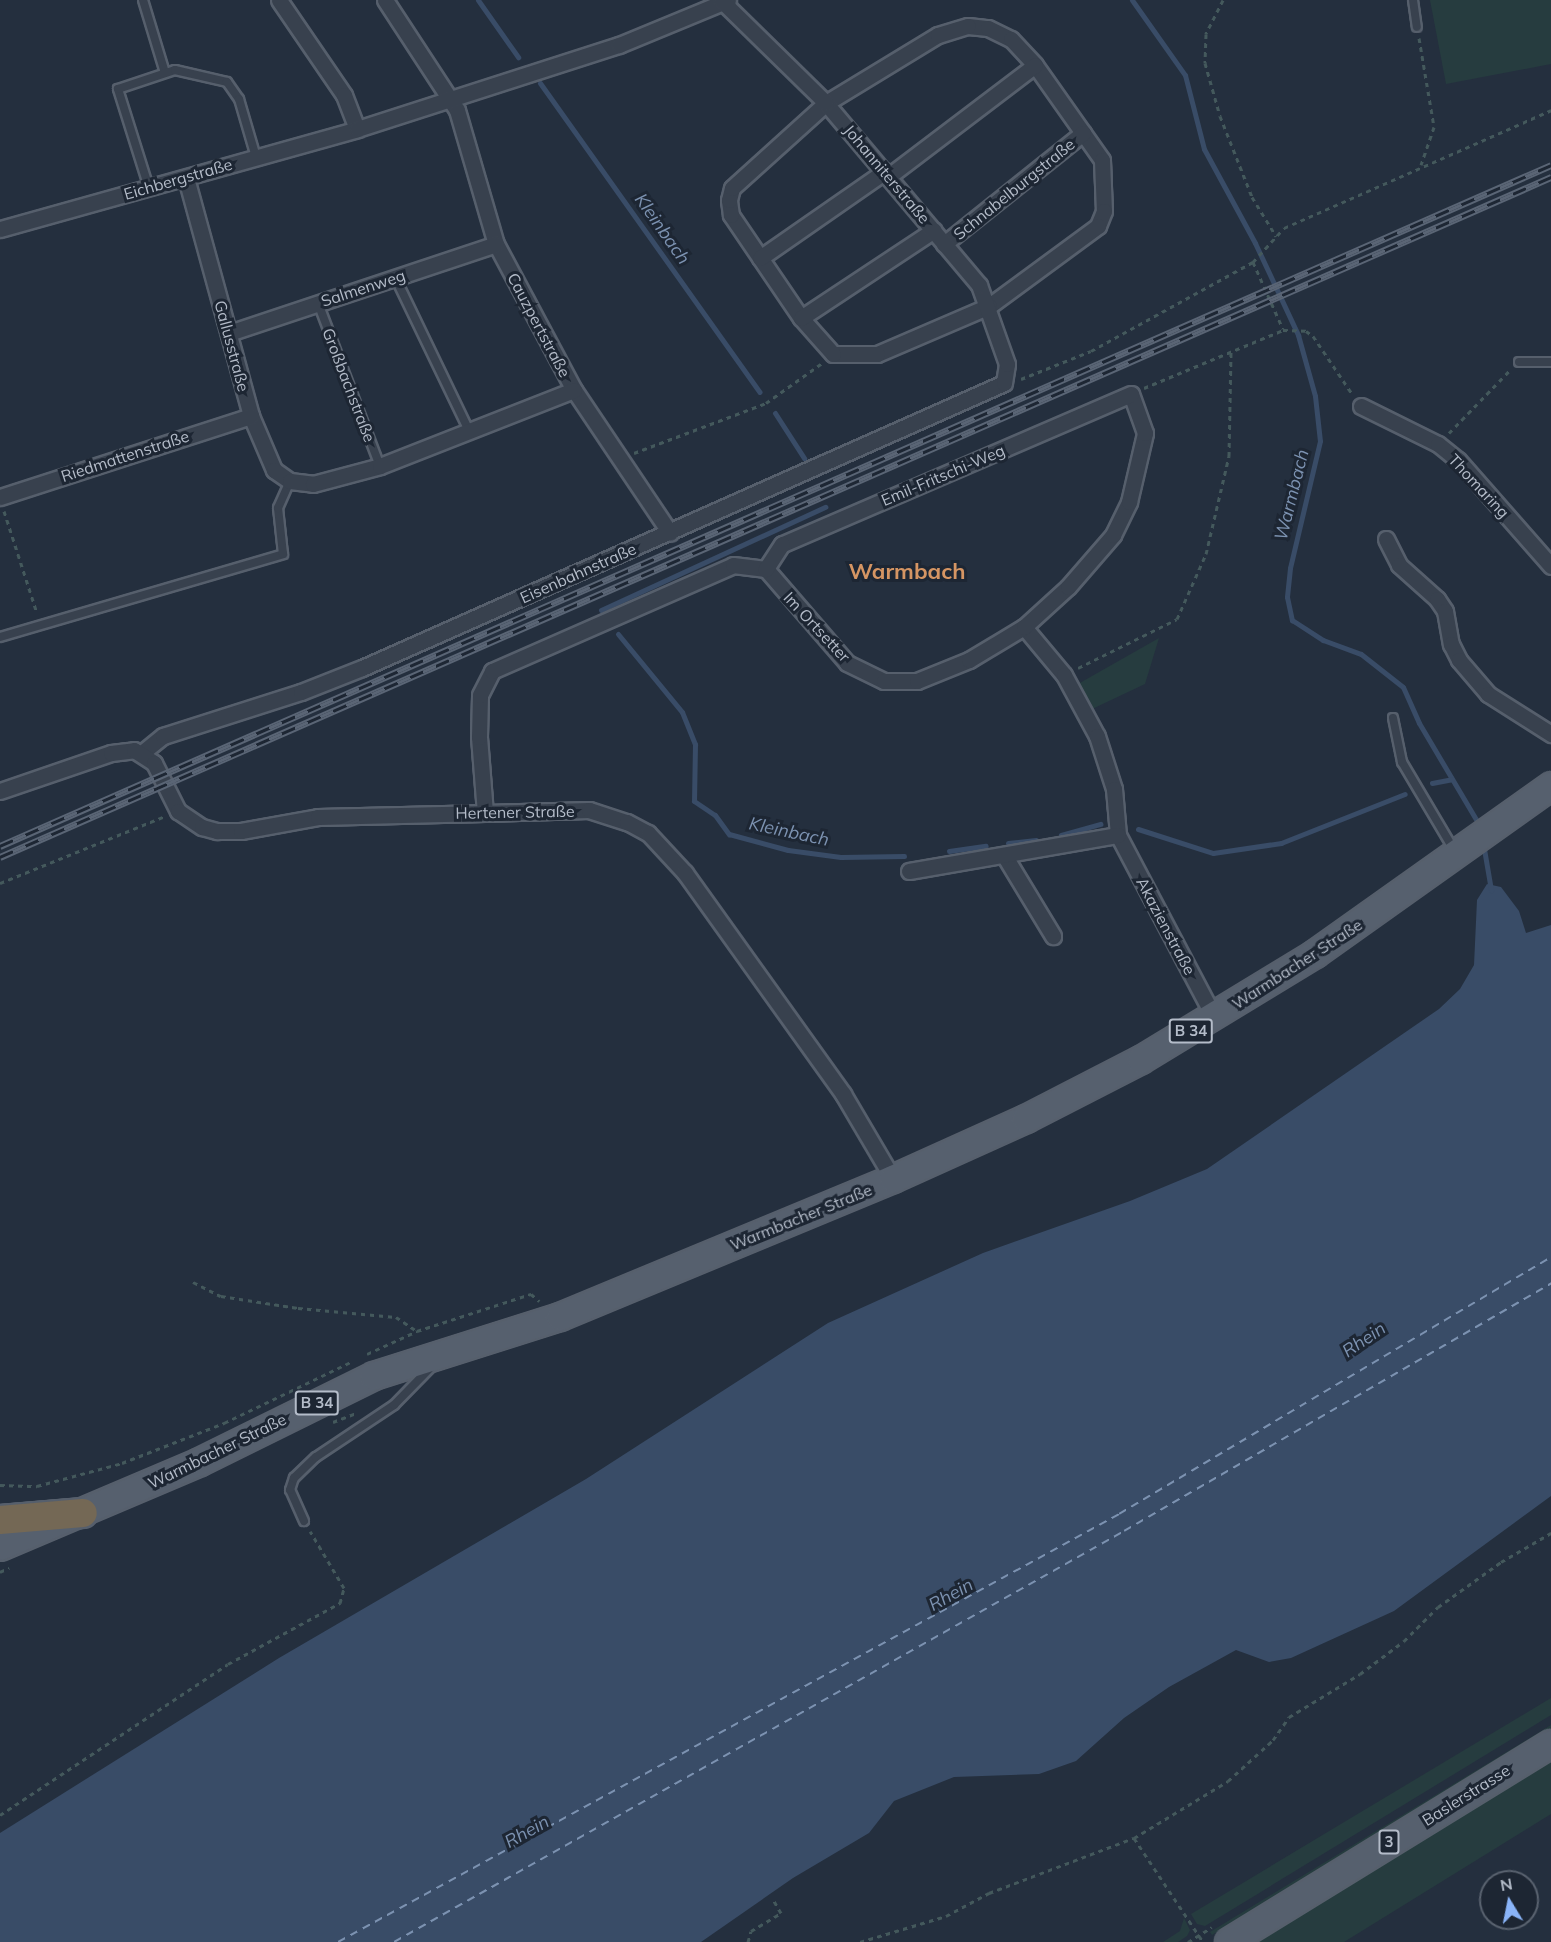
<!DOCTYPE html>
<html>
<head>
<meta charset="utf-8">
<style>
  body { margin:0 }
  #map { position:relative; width:1551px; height:1942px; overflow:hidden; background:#242f3e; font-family:Mulish,sans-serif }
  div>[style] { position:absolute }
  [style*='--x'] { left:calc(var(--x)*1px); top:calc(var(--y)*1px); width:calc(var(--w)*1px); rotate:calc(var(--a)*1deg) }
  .green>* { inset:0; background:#263c3f }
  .water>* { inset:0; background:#394c67 }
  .stream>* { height:5px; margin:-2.5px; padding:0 2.5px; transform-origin:2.5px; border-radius:2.5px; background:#394c67 }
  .ferry>* { height:1.5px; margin-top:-0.75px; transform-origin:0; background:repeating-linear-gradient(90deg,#7c92b1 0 8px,transparent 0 14px) }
  .path>* { height:3px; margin-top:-1.5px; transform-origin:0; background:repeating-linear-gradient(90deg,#44595c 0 4.5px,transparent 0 9px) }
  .roads { filter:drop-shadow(2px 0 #565f6c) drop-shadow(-2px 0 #565f6c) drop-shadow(0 2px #565f6c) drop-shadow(0 -2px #565f6c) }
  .lane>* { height:8px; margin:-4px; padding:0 4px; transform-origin:4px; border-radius:4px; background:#38414e }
  .street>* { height:15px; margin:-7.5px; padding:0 7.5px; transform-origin:7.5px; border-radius:7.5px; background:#38414e }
  .primary>* { height:26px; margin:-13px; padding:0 13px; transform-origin:13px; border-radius:13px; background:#56606e }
  .highway>* { height:28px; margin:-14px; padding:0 14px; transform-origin:14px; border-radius:14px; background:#746855 }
  .rail>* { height:7px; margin-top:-3.5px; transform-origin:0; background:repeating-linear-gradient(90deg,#1d2633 0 14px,#5a6575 0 28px); box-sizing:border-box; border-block:2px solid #5a6575 }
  span { translate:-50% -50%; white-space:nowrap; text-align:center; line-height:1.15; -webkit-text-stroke:6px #1d2633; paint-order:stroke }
  .shield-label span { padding:2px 4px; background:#1d2633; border:2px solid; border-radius:4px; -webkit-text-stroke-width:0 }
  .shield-label { font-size:15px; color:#b4bcc9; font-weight:700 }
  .street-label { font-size:16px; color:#b4bcc9 }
  .water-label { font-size:18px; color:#7c92b1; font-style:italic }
  .district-label { font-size:22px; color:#d59563; font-weight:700 }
  .north { position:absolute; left:1479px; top:1870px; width:60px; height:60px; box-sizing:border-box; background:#1d2633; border:2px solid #59626f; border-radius:50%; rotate:350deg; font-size:16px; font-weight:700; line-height:24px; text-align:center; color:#b4bcc9 }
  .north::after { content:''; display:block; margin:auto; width:21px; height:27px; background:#8ab4f8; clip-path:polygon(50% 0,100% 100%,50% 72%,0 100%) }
</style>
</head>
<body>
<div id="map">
  <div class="green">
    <i style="clip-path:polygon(1430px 0,1551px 0,1551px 64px,1446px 84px)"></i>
    <i style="clip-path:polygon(1159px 638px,1145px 684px,1090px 710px,1078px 684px)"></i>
    <i style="clip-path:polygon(1551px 1698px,1551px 1715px,1205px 1926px,1197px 1924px,1191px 1914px)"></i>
    <i style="clip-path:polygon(1551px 1725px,1551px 1730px,1212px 1935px,1210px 1932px)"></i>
    <i style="clip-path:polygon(1551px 1760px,1551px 1814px,1344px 1942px,1255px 1942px)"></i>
    <i style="clip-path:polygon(1184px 1918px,1190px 1930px,1187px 1936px,1178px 1942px,1163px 1942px,1180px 1931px)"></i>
  </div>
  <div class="water">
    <i style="clip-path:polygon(1487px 884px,1501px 887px,1519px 911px,1526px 933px,1551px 925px,1551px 1496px,1394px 1611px,1291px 1658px,1269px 1662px,1236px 1650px,1169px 1687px,1124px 1718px,1076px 1761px,1039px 1774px,954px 1777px,894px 1801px,869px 1833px,793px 1878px,701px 1942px,0 1942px,0 1833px,279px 1658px,586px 1479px,828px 1323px,983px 1253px,1130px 1201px,1207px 1169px,1439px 1009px,1460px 989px,1474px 965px,1477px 900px)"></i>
  </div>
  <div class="stream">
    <i style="--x:478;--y:0;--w:70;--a:54.9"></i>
    <i style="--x:1132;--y:0;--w:92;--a:54.8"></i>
    <i style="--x:1185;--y:75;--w:76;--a:75.6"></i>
    <i style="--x:1204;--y:149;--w:107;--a:61.5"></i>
    <i style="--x:1255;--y:243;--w:102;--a:64.9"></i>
    <i style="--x:1298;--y:335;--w:63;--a:74.4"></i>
    <i style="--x:1315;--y:396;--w:45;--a:83.7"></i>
    <i style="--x:1320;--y:441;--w:130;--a:103.3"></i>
    <i style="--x:1290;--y:568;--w:29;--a:96"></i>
    <i style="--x:1287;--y:597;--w:24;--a:78"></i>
    <i style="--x:1292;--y:620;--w:37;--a:33"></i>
    <i style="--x:1323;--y:640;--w:40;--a:20.2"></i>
    <i style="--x:1361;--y:654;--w:53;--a:38.2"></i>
    <i style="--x:1403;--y:687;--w:39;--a:66"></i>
    <i style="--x:1419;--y:723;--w:122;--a:59.4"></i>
    <i style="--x:540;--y:83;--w:379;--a:54.6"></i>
    <i style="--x:775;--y:413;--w:54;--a:57.2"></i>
    <i style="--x:601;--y:610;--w:247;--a:-24.7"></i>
    <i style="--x:618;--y:634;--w:101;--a:50.6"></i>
    <i style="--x:682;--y:712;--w:35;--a:68"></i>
    <i style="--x:695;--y:744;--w:57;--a:91"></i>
    <i style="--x:694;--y:801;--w:25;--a:34"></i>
    <i style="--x:715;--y:815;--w:24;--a:54"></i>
    <i style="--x:729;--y:834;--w:61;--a:15.2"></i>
    <i style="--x:788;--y:850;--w:53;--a:7.5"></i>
    <i style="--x:841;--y:857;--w:63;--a:-0.9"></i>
    <i style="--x:1432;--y:783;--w:20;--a:-11"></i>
    <i style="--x:1138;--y:829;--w:79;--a:17.7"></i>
    <i style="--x:1213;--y:853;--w:69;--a:-8.4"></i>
    <i style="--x:1281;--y:843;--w:133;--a:-21.6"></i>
    <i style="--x:1061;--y:835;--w:41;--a:-15.8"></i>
    <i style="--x:1008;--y:843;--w:28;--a:-6"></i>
    <i style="--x:1483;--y:843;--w:48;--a:80.3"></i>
    <i style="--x:949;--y:851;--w:37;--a:-8"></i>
  </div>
  <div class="ferry">
    <i style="--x:338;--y:1942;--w:891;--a:-28.72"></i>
    <i style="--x:1119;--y:1514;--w:503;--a:-30.75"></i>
    <i style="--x:394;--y:1942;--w:838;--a:-29.38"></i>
    <i style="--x:1124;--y:1531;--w:494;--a:-30.1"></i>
  </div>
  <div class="path">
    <i style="--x:1223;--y:0;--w:38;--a:117"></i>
    <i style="--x:1206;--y:34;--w:29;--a:92"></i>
    <i style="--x:1205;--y:63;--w:55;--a:74.2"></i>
    <i style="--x:1220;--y:116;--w:87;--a:68.4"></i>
    <i style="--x:1252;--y:197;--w:46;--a:58.4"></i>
    <i style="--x:1419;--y:38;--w:90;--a:80.4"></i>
    <i style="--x:1434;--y:127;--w:40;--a:108.9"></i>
    <i style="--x:1253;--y:262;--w:73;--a:65.9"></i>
    <i style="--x:1021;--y:379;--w:75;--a:-21.8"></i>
    <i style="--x:1091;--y:351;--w:185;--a:-28.8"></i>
    <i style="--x:1253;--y:262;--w:46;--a:-47.6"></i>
    <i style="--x:1284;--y:228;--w:292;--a:-23.8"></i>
    <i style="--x:1144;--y:388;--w:151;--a:-22.6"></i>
    <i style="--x:1283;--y:330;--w:23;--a:2"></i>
    <i style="--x:1306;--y:331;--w:9;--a:36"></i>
    <i style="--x:1313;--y:336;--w:71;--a:55.9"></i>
    <i style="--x:1449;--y:433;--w:89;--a:-45.9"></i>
    <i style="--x:634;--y:453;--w:141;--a:-20.7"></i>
    <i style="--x:766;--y:403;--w:69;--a:-35.5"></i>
    <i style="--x:4;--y:511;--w:107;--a:72.1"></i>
    <i style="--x:1078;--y:668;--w:110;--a:-26.3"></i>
    <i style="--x:1177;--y:619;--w:71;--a:-66"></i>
    <i style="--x:1206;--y:554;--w:101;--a:-76.8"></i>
    <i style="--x:1229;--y:456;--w:106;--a:-88.9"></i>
    <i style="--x:0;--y:883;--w:178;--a:-22.1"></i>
    <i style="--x:193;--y:1282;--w:31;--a:27"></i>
    <i style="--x:221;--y:1296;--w:78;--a:8.9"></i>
    <i style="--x:298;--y:1308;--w:98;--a:5.2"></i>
    <i style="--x:396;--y:1317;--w:25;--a:34"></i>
    <i style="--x:367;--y:1354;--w:55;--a:-24.7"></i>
    <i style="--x:417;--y:1331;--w:120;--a:-18"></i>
    <i style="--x:531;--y:1294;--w:11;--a:41"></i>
    <i style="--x:333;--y:1422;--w:26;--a:-21"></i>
    <i style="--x:0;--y:1485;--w:37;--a:2"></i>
    <i style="--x:37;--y:1486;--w:88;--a:-15.1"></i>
    <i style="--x:122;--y:1463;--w:110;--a:-21.4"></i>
    <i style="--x:224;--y:1423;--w:143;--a:-25.7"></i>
    <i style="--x:0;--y:1572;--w:10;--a:-24"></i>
    <i style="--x:0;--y:1815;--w:273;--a:-33.5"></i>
    <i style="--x:228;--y:1664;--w:128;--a:-28.6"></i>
    <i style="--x:340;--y:1603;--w:16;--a:-75"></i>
    <i style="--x:344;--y:1588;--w:66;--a:-120.8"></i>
    <i style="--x:1134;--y:1838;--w:125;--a:56.4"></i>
    <i style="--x:748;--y:1942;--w:11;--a:-75"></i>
    <i style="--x:751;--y:1931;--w:35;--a:-31"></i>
    <i style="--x:781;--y:1913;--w:16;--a:-120"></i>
    <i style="--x:860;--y:1942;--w:90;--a:-16.8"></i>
    <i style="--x:946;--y:1916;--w:49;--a:-28.1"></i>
    <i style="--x:989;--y:1893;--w:155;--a:-20.8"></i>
    <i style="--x:1134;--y:1838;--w:110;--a:-31.2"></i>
    <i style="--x:1228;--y:1781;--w:61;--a:-42.3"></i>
    <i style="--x:1273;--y:1740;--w:28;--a:-55"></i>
    <i style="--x:1289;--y:1717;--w:83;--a:-31.2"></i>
    <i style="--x:1360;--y:1674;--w:55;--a:-36.9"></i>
    <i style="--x:1404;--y:1641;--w:48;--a:-45"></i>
    <i style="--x:1438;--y:1607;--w:77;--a:-35.5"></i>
    <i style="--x:1501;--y:1562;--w:58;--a:-30.1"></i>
    <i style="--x:1188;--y:1942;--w:28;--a:-32"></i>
  </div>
  <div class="roads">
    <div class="lane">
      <i style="--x:143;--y:0;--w:76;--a:73.2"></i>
      <i style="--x:1413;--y:0;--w:27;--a:82"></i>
      <i style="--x:149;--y:188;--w:104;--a:-107.4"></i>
      <i style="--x:118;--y:89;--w:60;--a:-18.4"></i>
      <i style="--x:175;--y:70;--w:53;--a:13"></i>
      <i style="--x:227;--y:82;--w:21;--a:55"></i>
      <i style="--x:239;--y:99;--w:60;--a:73.7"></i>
      <i style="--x:395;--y:277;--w:171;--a:64.3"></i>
      <i style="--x:318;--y:303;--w:174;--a:69.2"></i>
      <i style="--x:1519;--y:362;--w:32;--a:0"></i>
      <i style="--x:0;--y:637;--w:295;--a:-16.3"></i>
      <i style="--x:283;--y:554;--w:46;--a:-96.2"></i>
      <i style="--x:278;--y:508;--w:30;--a:-66"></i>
      <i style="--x:1393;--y:718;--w:45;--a:78.4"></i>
      <i style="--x:1402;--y:762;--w:102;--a:59.4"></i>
      <i style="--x:304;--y:1521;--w:34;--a:-114"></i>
      <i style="--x:290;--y:1490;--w:13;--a:-72"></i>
      <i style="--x:294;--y:1478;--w:30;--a:-44"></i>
      <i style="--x:316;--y:1457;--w:94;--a:-33.7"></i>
      <i style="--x:394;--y:1405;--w:54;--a:-45.7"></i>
    </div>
    <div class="street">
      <i style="--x:279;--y:0;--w:115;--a:55.6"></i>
      <i style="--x:344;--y:95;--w:36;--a:69"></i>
      <i style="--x:385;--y:0;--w:131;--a:56.8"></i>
      <i style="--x:457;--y:110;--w:140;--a:73.8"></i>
      <i style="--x:496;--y:244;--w:166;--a:61.9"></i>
      <i style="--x:574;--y:390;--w:172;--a:56.1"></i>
      <i style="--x:968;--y:26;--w:20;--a:6"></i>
      <i style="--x:988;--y:28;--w:25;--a:26"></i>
      <i style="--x:1011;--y:39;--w:35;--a:47"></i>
      <i style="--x:1035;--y:65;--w:116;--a:54.8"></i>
      <i style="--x:1102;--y:160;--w:51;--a:87.8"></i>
      <i style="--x:1104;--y:211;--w:16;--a:112"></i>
      <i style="--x:1098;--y:226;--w:135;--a:143.7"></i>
      <i style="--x:989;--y:306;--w:122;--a:156.8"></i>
      <i style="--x:877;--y:354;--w:44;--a:180"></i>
      <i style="--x:833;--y:354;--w:48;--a:-131.6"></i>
      <i style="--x:801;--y:318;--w:125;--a:-124.2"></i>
      <i style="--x:731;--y:215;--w:15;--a:-98"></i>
      <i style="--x:729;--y:200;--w:12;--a:-76"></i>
      <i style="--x:732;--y:188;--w:127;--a:-42.1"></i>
      <i style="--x:826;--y:103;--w:131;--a:-31.3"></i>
      <i style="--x:938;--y:35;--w:31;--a:-17"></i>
      <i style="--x:889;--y:176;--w:183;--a:-37.2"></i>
      <i style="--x:186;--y:178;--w:247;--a:74.7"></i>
      <i style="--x:251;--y:416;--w:59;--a:66.9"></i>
      <i style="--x:274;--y:470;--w:19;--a:35"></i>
      <i style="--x:290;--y:481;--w:23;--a:7"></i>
      <i style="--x:313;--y:484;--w:69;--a:-15"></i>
      <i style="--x:380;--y:466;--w:208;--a:-21.4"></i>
      <i style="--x:0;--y:229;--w:371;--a:-15.6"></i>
      <i style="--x:357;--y:129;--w:275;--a:-17.8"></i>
      <i style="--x:619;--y:45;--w:118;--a:-22.4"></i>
      <i style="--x:944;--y:244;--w:178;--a:-38.6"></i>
      <i style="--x:760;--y:258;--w:152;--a:-34.8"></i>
      <i style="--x:801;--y:318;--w:159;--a:-33.5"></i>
      <i style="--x:229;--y:333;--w:281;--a:-18.4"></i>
      <i style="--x:1361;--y:406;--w:86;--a:26.3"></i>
      <i style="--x:1438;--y:444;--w:26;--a:39"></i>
      <i style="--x:1458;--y:460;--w:141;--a:48.7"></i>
      <i style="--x:0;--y:497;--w:264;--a:-17.9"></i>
      <i style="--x:1386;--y:539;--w:29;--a:63"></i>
      <i style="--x:1399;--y:565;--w:51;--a:41.8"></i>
      <i style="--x:1437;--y:599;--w:14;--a:56"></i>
      <i style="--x:1445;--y:611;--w:34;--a:80"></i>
      <i style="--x:1451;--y:644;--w:18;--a:63"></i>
      <i style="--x:1459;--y:660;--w:45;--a:49.5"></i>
      <i style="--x:1488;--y:694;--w:75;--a:32.4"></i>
      <i style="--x:1024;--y:627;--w:62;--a:50.2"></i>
      <i style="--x:1064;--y:675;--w:69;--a:61.6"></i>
      <i style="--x:1097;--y:736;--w:56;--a:72.2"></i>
      <i style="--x:1114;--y:789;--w:46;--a:85"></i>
      <i style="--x:1118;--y:835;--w:206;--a:62.2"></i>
      <i style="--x:143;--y:752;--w:26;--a:-39"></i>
      <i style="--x:163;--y:736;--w:145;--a:-17.7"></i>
      <i style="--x:301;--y:692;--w:66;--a:-21.5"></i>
      <i style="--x:362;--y:668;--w:702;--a:-23.94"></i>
      <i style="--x:1004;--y:383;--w:19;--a:-81"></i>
      <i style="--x:1007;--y:364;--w:84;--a:-109.5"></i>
      <i style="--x:979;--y:285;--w:238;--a:-130.1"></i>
      <i style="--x:826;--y:103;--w:147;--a:-135.6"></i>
      <i style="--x:0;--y:791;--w:117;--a:-18.9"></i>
      <i style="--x:111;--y:753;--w:23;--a:-7"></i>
      <i style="--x:134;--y:750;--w:24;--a:33"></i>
      <i style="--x:154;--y:763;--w:54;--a:63.4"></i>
      <i style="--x:178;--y:811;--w:29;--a:34"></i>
      <i style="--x:202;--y:827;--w:16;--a:15"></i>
      <i style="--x:217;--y:831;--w:24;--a:0"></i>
      <i style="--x:241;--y:831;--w:78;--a:-10.3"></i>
      <i style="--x:318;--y:817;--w:167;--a:-1.4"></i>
      <i style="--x:485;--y:813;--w:104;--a:-1.7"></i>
      <i style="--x:589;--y:810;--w:40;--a:18"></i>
      <i style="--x:627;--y:822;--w:24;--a:28"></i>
      <i style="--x:648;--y:833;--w:54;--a:47.2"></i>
      <i style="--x:685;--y:873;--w:272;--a:54.4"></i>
      <i style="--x:843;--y:1094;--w:99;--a:59.5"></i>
      <i style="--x:485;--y:813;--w:76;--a:-94.5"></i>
      <i style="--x:479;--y:737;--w:42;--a:-88.6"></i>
      <i style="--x:480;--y:695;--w:27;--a:-63"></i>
      <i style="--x:492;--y:671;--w:263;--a:-23.7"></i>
      <i style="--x:733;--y:565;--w:33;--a:7"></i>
      <i style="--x:766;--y:569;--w:124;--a:49.2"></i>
      <i style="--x:847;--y:663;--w:41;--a:25.9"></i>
      <i style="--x:884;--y:681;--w:33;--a:0"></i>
      <i style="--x:917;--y:681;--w:56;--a:-22"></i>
      <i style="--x:969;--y:660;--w:64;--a:-31"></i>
      <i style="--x:1024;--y:627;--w:59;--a:-42.3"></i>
      <i style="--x:1068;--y:587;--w:69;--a:-49.1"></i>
      <i style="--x:1113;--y:535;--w:37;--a:-64"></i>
      <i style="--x:1129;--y:502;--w:71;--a:-76.9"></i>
      <i style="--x:1145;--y:433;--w:41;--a:-109.7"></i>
      <i style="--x:1131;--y:394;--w:380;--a:156.7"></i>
      <i style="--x:782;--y:544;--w:30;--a:123"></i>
      <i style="--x:1004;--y:855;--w:95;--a:58.8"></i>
      <i style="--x:909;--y:871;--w:212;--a:-9.8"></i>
    </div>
    <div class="primary">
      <i style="--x:0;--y:1547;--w:217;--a:-23"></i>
      <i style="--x:200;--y:1462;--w:194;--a:-26.3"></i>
      <i style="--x:374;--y:1376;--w:195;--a:-17.6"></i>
      <i style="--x:560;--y:1317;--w:360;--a:-22.5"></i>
      <i style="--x:893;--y:1179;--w:146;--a:-24.3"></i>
      <i style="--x:1026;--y:1119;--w:129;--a:-27.2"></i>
      <i style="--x:1141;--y:1060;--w:204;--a:-31.3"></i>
      <i style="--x:1315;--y:954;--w:290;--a:-35.4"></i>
      <i style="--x:1229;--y:1942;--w:378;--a:-31.6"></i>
    </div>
    <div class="highway">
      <i style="--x:0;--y:1520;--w:83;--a:-4.8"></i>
    </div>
  </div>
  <div class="rail">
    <i style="--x:0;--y:846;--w:1694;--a:-23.7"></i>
    <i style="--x:0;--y:857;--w:1694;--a:-23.67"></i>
  </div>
  <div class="shield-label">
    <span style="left:1191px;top:1031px">B 34</span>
    <span style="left:317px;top:1403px">B 34</span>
    <span style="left:1389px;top:1842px">3</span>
  </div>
  <div class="street-label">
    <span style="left:887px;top:174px;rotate:50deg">Johanniterstraße</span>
    <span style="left:178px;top:179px;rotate:-16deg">Eichbergstraße</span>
    <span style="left:1014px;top:189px;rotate:-39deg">Schnabelburgstraße</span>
    <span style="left:363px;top:288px;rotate:-18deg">Salmenweg</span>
    <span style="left:539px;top:325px;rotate:62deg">Cauzpertstraße</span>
    <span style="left:232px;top:346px;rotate:75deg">Gallusstraße</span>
    <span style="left:349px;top:385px;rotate:69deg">Großbachstraße</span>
    <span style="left:125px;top:456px;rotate:-18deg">Riedmattenstraße</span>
    <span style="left:943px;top:475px;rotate:-23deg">Emil-Fritschi-Weg</span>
    <span style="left:1479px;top:486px;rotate:47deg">Thomaring</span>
    <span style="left:578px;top:573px;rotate:-24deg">Eisenbahnstraße</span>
    <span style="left:817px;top:627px;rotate:47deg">Im Ortsetter</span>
    <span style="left:515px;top:812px;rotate:-1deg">Hertener Straße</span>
    <span style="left:1166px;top:926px;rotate:62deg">Akazienstraße</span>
    <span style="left:1297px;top:964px;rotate:-33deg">Warmbacher Straße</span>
    <span style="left:801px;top:1217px;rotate:-22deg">Warmbacher Straße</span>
    <span style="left:217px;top:1451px;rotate:-26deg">Warmbacher Straße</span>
    <span style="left:1466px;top:1795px;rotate:-32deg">Baslerstrasse</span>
  </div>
  <div class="water-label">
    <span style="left:662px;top:229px;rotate:55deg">Kleinbach</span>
    <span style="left:1292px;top:495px;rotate:-76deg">Warmbach</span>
    <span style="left:789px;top:832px;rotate:12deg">Kleinbach</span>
    <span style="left:1364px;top:1340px;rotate:-34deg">Rhein</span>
    <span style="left:951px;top:1595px;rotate:-29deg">Rhein</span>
    <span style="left:527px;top:1832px;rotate:-29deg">Rhein</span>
  </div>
  <div class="district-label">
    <span style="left:907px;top:572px">Warmbach</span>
  </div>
  <div class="north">N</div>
</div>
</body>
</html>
